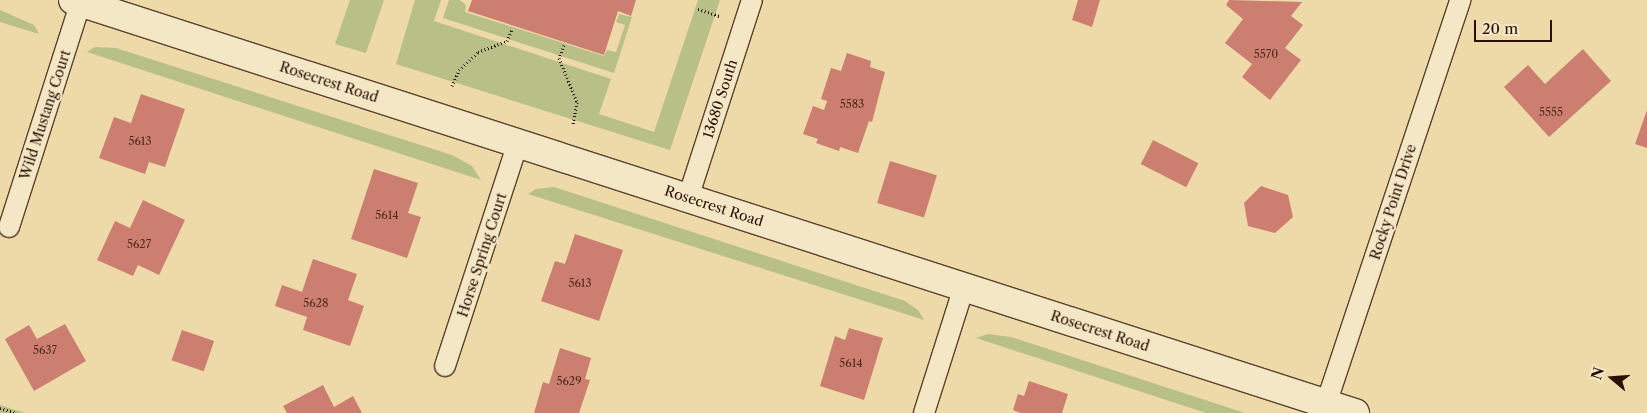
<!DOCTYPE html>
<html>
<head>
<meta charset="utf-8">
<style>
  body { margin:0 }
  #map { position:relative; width:1647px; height:413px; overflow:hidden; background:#eddaa8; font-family:"Libre Caslon Text",serif }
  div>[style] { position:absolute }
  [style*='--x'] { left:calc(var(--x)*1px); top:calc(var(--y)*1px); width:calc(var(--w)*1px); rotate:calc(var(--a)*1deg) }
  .green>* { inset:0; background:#b8c088 }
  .building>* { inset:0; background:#cc7f70; transform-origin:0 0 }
  .path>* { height:3px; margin-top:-1.5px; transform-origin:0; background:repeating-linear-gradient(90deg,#291002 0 1px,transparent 0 3.5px) }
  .roads { filter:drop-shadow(1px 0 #5a422c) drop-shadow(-1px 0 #5a422c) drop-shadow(0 1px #5a422c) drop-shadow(0 -1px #5a422c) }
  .street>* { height:20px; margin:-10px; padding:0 10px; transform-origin:10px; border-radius:10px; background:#f3e7c6 }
  .secondary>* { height:28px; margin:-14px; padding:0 14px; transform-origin:14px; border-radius:14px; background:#f3e7c6 }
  span { translate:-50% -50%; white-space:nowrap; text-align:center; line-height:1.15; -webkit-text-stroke:4.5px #f3e7c6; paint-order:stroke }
  .number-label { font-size:11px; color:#522c1e }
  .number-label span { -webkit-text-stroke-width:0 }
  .street-label { font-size:14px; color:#291002 }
  .north { position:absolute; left:1587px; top:353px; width:50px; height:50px; -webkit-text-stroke:4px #f3e7c6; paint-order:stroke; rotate:288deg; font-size:14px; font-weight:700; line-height:20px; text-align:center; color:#291002 }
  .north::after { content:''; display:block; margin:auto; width:18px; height:22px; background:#291002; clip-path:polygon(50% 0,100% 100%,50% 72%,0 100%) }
  .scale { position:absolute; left:1474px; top:20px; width:78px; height:22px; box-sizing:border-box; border:2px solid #291002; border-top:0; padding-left:6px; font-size:15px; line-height:18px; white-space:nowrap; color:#291002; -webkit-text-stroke:4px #f3e7c6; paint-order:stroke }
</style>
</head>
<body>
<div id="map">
  <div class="green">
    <i style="clip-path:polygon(350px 0,384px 0,366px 53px,335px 44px)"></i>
    <i style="clip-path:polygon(415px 0,441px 0,434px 21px,611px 79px,599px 114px,654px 132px,698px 0,720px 0,670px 150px,396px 64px)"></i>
    <i style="clip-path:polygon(449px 0,460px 0,466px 5px,465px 12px,604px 56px,607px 50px,616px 52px,625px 25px,616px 22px,619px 14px,632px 17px,614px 73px,443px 18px)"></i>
    <i style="clip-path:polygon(0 10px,34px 25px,39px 34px,0 22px)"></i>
    <i style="clip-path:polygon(95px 47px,116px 48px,452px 155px,472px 166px,481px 180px,87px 52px)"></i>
    <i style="clip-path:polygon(554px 187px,905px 301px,918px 310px,924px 320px,528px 194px,536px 189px)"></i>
    <i style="clip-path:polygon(988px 334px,1011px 337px,1245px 413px,1206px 413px,976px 338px)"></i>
    <i style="clip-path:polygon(0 405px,25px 413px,0 413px)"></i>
  </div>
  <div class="building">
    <i style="clip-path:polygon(472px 0,636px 0,631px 16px,618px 11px,604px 55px,468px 11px)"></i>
    <i style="clip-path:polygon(1078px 0,1100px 0,1092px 27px,1072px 20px)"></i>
    <i style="clip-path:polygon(1229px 0,1302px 2px,1291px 16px,1303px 25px,1285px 48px,1301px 60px,1270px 100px,1242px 77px,1252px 64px,1225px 43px,1243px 19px,1226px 5px)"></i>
    <i style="clip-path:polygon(1583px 49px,1611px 81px,1549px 137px,1504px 87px,1528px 65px,1545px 84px)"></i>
    <i style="clip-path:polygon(847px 53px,871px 61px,870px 67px,885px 72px,872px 122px,869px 121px,858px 153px,840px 147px,839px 151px,816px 143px,818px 139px,803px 134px,813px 106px,824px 110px,827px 101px,821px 99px,831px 68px,841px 71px)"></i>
    <i style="clip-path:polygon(141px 94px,185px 109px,165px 167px,149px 162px,145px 174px,99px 158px,114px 117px,131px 123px)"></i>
    <i style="clip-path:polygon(1647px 110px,1647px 148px,1635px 144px)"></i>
    <i style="left:1153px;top:140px;width:51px;height:27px;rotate:27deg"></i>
    <i style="left:890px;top:161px;width:49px;height:44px;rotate:17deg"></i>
    <i style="clip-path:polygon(374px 169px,418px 183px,408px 213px,421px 217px,407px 258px,351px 239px)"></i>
    <i style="clip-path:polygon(1261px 186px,1288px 195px,1293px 217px,1275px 233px,1248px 226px,1244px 203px)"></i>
    <i style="clip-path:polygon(143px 200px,185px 220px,159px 275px,138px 265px,133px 276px,97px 260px,115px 221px,130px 228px)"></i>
    <i style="clip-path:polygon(575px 234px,623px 250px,599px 321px,541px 301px,555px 261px,565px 264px)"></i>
    <i style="clip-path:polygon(313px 259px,357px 274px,348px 300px,364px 306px,350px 346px,303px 330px,307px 317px,275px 306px,282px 285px,302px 292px)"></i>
    <i style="clip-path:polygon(65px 324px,86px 361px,34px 391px,5px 339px,29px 325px,37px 339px)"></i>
    <i style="clip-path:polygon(849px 328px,883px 338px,864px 400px,820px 386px,835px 336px,845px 340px)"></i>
    <i style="left:182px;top:330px;width:34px;height:32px;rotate:19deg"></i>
    <i style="clip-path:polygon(560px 348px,591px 358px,585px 379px,590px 380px,579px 413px,534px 413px,543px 382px,549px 384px)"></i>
    <i style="clip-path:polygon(1029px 381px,1068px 394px,1062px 413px,1021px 413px,1013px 410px,1018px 394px,1024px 396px)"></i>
    <i style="clip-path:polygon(323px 385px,334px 407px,353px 396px,362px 413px,287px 413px,283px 406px)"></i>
  </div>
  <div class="path">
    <i style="--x:698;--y:9;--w:23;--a:18"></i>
    <i style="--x:564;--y:45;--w:14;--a:111"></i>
    <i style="--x:559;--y:58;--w:48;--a:67.8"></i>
    <i style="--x:577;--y:102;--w:22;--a:100"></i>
    <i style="--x:452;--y:86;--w:17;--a:-66"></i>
    <i style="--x:459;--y:70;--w:26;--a:-43"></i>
    <i style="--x:478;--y:52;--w:31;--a:-21"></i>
    <i style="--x:507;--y:41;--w:12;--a:-66"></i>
    <i style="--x:0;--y:408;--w:17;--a:17"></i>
  </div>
  <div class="roads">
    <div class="street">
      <i style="--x:688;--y:198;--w:208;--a:-72.1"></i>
      <i style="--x:9;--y:227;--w:236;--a:-72.3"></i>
      <i style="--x:445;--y:366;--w:235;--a:-71.9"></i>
      <i style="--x:924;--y:413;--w:132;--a:-72.4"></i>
      <i style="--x:1323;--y:413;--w:435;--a:-71.6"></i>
    </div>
    <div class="secondary">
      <i style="--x:73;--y:0;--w:1347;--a:17.86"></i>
    </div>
  </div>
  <div class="number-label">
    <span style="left:1266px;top:54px">5570</span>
    <span style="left:852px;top:104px">5583</span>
    <span style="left:1551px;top:112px">5555</span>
    <span style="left:140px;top:141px">5613</span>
    <span style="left:387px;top:215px">5614</span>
    <span style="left:139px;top:244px">5627</span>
    <span style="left:580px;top:283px">5613</span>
    <span style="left:316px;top:303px">5628</span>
    <span style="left:45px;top:350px">5637</span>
    <span style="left:851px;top:363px">5614</span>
    <span style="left:569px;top:381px">5629</span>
  </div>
  <div class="street-label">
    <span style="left:329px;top:82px;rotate:18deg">Rosecrest Road</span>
    <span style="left:720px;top:99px;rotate:-72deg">13680 South</span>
    <span style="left:45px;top:115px;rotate:-72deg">Wild Mustang Court</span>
    <span style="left:1393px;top:202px;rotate:-72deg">Rocky Point Drive</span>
    <span style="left:714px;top:206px;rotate:18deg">Rosecrest Road</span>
    <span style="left:482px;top:255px;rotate:-72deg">Horse Spring Court</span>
    <span style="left:1100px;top:331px;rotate:18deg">Rosecrest Road</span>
  </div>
  <div class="north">N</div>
  <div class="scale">20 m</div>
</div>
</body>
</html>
